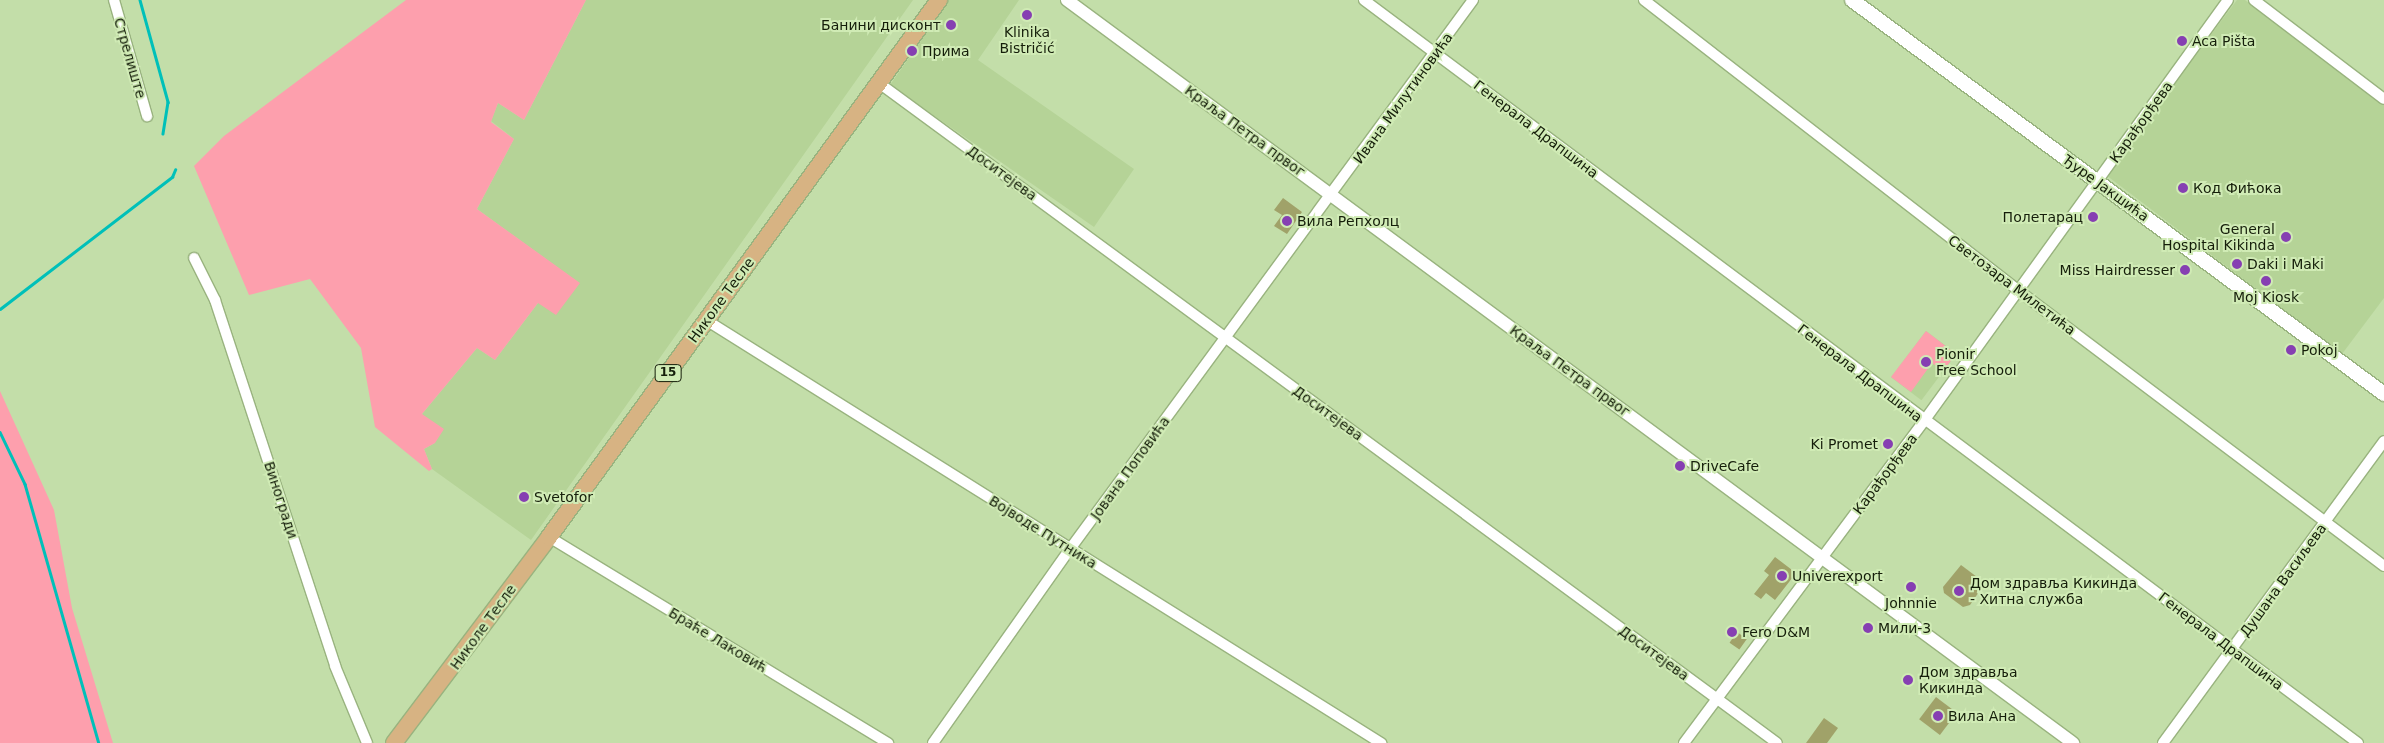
<!DOCTYPE html>
<html>
<head>
<meta charset="utf-8">
<style>
  body { margin:0 }
  #map { position:relative; width:2384px; height:743px; overflow:hidden; background:#c3dea9; font-family:"DejaVu Sans",sans-serif }
  div>[style] { position:absolute }
  [style*='--x'] { left:calc(var(--x)*1px); top:calc(var(--y)*1px); width:calc(var(--w)*1px); rotate:calc(var(--a)*1deg) }
  .built>* { inset:0; background:#b5d397; transform-origin:0 0 }
  .green>* { inset:0; background:#fd9fad }
  .stream>* { height:2.5px; margin:-1.25px; padding:0 1.25px; transform-origin:1.25px; border-radius:1.25px; background:#00c0b9 }
  .building>* { inset:0; background:#a0a269; transform-origin:0 0 }
  .roads { filter:drop-shadow(1px 0 #99b37f) drop-shadow(-1px 0 #99b37f) drop-shadow(0 1px #99b37f) drop-shadow(0 -1px #99b37f) }
  .minor>* { height:10px; margin:-5px; padding:0 5px; transform-origin:5px; border-radius:5px; background:#fff }
  .tertiary>* { height:12px; margin:-6px; padding:0 6px; transform-origin:6px; border-radius:6px; background:#fff }
  .secondary>* { height:14px; margin:-7px; padding:0 7px; transform-origin:7px; border-radius:7px; background:#fff }
  .primary>* { height:16px; margin:-8px; padding:0 8px; transform-origin:8px; border-radius:8px; background:#d7b383 }
  .dots>* { width:14px; height:14px; translate:-50% -50%; box-sizing:border-box; border:2px solid #d0ebb5; border-radius:50% }
  span { translate:-50% -50%; white-space:nowrap; text-align:center; line-height:1.15; -webkit-text-stroke:4px #d0ebb5; paint-order:stroke }
  .shield-label span { padding:1px 4px; background:#d0ebb5; border:1px solid; border-radius:4px; -webkit-text-stroke-width:0 }
  .shield-label { font-size:12px; color:#151e0a; font-weight:700 }
  .poi-label { font-size:14px; color:#151e0a }
  .right { translate:-100% -50%; text-align:right }
  .left { translate:0 -50%; text-align:left }
  .street-label { font-size:14px; color:#151e0a }
</style>
</head>
<body>
<div id="map">
  <div class="built">
    <i style="clip-path:polygon(586px 0,913px 0,531px 540px,432px 469px,424px 449px,435px 443px,422px 414px,477px 348px,495px 360px,538px 303px,579px 283px,477px 209px,514px 139px,491px 121px,498px 103px,524px 120px)"></i>
    <i style="clip-path:polygon(949px 0,1019px 0,978px 60px,1134px 169px,1094px 227px,890px 85px)"></i>
    <i style="clip-path:polygon(2237px 0,2245px 0,2384px 105px,2384px 298px,2342px 354px,2106px 175px)"></i>
    <i style="left:1926px;top:331px;width:38px;height:58px;rotate:37deg"></i>
  </div>
  <div class="green">
    <i style="clip-path:polygon(406px 0,586px 0,524px 120px,498px 103px,491px 122px,514px 139px,477px 209px,580px 283px,556px 315px,538px 303px,495px 360px,477px 348px,422px 414px,444px 429px,435px 443px,424px 449px,432px 469px,429px 471px,375px 427px,361px 348px,310px 279px,249px 295px,194px 166px,224px 136px)"></i>
    <i style="clip-path:polygon(1926px 331px,1956px 354px,1943px 371px,1932px 363px,1911px 392px,1891px 377px)"></i>
    <i style="clip-path:polygon(0 391px,54px 510px,72px 608px,113px 743px,0 743px)"></i>
  </div>
  <div class="stream">
    <i style="--x:140;--y:0;--w:106;--a:74.6"></i>
    <i style="--x:168;--y:102;--w:32;--a:99"></i>
    <i style="--x:0;--y:309;--w:217;--a:-37.5"></i>
    <i style="--x:172;--y:177;--w:8;--a:-67"></i>
    <i style="--x:0;--y:432;--w:58;--a:64.3"></i>
    <i style="--x:25;--y:484;--w:269;--a:74.1"></i>
  </div>
  <div class="building">
    <i style="clip-path:polygon(1283px 198px,1302px 212px,1287px 234px,1274px 226px,1282px 215px,1274px 210px)"></i>
    <i style="clip-path:polygon(1775px 557px,1796px 573px,1775px 600px,1766px 593px,1761px 599px,1754px 594px,1769px 575px,1764px 571px)"></i>
    <i style="clip-path:polygon(1961px 565px,1985px 583px,1970px 605px,1963px 607px,1944px 593px,1943px 587px)"></i>
    <i style="left:1737px;top:632px;width:12px;height:13px;rotate:35deg"></i>
    <i style="left:1936px;top:697px;width:26px;height:28px;rotate:37deg"></i>
    <i style="clip-path:polygon(1824px 718px,1838px 728px,1827px 743px,1806px 743px)"></i>
  </div>
  <div class="roads">
    <div class="minor">
      <i style="--x:114;--y:0;--w:121;--a:74.1"></i>
      <i style="--x:1364;--y:0;--w:1241;--a:36.78"></i>
      <i style="--x:1644;--y:0;--w:475;--a:37.8"></i>
      <i style="--x:2019;--y:291;--w:457;--a:37"></i>
      <i style="--x:2254;--y:0;--w:163;--a:37.3"></i>
      <i style="--x:879;--y:83;--w:1114;--a:36.31"></i>
      <i style="--x:194;--y:258;--w:47;--a:63.4"></i>
      <i style="--x:215;--y:300;--w:385;--a:71.8"></i>
      <i style="--x:335;--y:666;--w:83;--a:67.4"></i>
      <i style="--x:706;--y:320;--w:797;--a:32.07"></i>
      <i style="--x:549;--y:537;--w:397;--a:31.3"></i>
      <i style="--x:933;--y:743;--w:237;--a:-54.8"></i>
      <i style="--x:1070;--y:549;--w:681;--a:-53.72"></i>
      <i style="--x:1684;--y:743;--w:402;--a:-53.3"></i>
      <i style="--x:1924;--y:421;--w:519;--a:-54.17"></i>
      <i style="--x:2163;--y:743;--w:374;--a:-53.8"></i>
    </div>
    <div class="tertiary">
      <i style="--x:1067;--y:0;--w:1251;--a:36.45"></i>
    </div>
    <div class="secondary">
      <i style="--x:1852;--y:0;--w:662;--a:36.52"></i>
    </div>
    <div class="primary">
      <i style="--x:394;--y:743;--w:258;--a:-53"></i>
      <i style="--x:549;--y:537;--w:664;--a:-54.01"></i>
    </div>
  </div>
  <div class="dots">
    <i style="left:1027px;top:15px;background:#863fb2"></i>
    <i style="left:951px;top:25px;background:#863fb2"></i>
    <i style="left:2182px;top:41px;background:#863fb2"></i>
    <i style="left:912px;top:51px;background:#863fb2"></i>
    <i style="left:2183px;top:188px;background:#863fb2"></i>
    <i style="left:2093px;top:217px;background:#863fb2"></i>
    <i style="left:1287px;top:221px;background:#863fb2"></i>
    <i style="left:2286px;top:237px;background:#863fb2"></i>
    <i style="left:2237px;top:264px;background:#863fb2"></i>
    <i style="left:2185px;top:270px;background:#863fb2"></i>
    <i style="left:2266px;top:281px;background:#863fb2"></i>
    <i style="left:2291px;top:350px;background:#863fb2"></i>
    <i style="left:1926px;top:362px;background:#863fb2"></i>
    <i style="left:1888px;top:444px;background:#863fb2"></i>
    <i style="left:1680px;top:466px;background:#863fb2"></i>
    <i style="left:524px;top:497px;background:#863fb2"></i>
    <i style="left:1782px;top:576px;background:#863fb2"></i>
    <i style="left:1911px;top:587px;background:#863fb2"></i>
    <i style="left:1959px;top:591px;background:#863fb2"></i>
    <i style="left:1868px;top:628px;background:#863fb2"></i>
    <i style="left:1732px;top:632px;background:#863fb2"></i>
    <i style="left:1908px;top:680px;background:#863fb2"></i>
    <i style="left:1938px;top:716px;background:#863fb2"></i>
  </div>
  <div class="shield-label">
    <span style="left:668px;top:373px">15</span>
  </div>
  <div class="poi-label">
    <span class="right" style="left:941px;top:25px">Банини дисконт</span>
    <span style="left:1027px;top:40px">Klinika<br>Bistričić</span>
    <span class="left" style="left:2192px;top:41px">Aca Pišta</span>
    <span class="left" style="left:922px;top:51px">Прима</span>
    <span class="left" style="left:2193px;top:188px">Код Фићока</span>
    <span class="right" style="left:2083px;top:217px">Полетарац</span>
    <span class="left" style="left:1297px;top:221px">Вила Репхолц</span>
    <span class="right" style="left:2275px;top:237px">General<br>Hospital Kikinda</span>
    <span class="left" style="left:2247px;top:264px">Daki i Maki</span>
    <span class="right" style="left:2175px;top:270px">Miss Hairdresser</span>
    <span style="left:2266px;top:297px">Moj Kiosk</span>
    <span class="left" style="left:2301px;top:350px">Pokoj</span>
    <span class="left" style="left:1936px;top:362px">Pionir<br>Free School</span>
    <span class="right" style="left:1878px;top:444px">Ki Promet</span>
    <span class="left" style="left:1690px;top:466px">DriveCafe</span>
    <span class="left" style="left:534px;top:497px">Svetofor</span>
    <span class="left" style="left:1792px;top:576px">Univerexport</span>
    <span class="left" style="left:1970px;top:591px">Дом здравља Кикинда<br>- Хитна служба</span>
    <span style="left:1911px;top:603px">Johnnie</span>
    <span class="left" style="left:1878px;top:628px">Мили-3</span>
    <span class="left" style="left:1742px;top:632px">Fero D&amp;M</span>
    <span class="left" style="left:1919px;top:680px">Дом здравља<br>Кикинда</span>
    <span class="left" style="left:1948px;top:716px">Вила Ана</span>
  </div>
  <div class="street-label">
    <span style="left:130px;top:58px;rotate:74deg">Стрелиште</span>
    <span style="left:1403px;top:98px;rotate:-54deg">Ивана Милутиновића</span>
    <span style="left:2141px;top:122px;rotate:-54deg">Карађорђева</span>
    <span style="left:1536px;top:129px;rotate:37deg">Генерала Драпшина</span>
    <span style="left:1245px;top:131px;rotate:36deg">Краља Петра првог</span>
    <span style="left:1002px;top:173px;rotate:36deg">Доситејева</span>
    <span style="left:2106px;top:188px;rotate:36deg">Ђуре Јакшића</span>
    <span style="left:2012px;top:285px;rotate:37deg">Светозара Милетића</span>
    <span style="left:721px;top:300px;rotate:-54deg">Николе Тесле</span>
    <span style="left:1570px;top:371px;rotate:36deg">Краља Петра првог</span>
    <span style="left:1860px;top:373px;rotate:37deg">Генерала Драпшина</span>
    <span style="left:1328px;top:413px;rotate:36deg">Доситејева</span>
    <span style="left:1130px;top:468px;rotate:-54deg">Јована Поповића</span>
    <span style="left:1885px;top:474px;rotate:-53deg">Карађорђева</span>
    <span style="left:281px;top:500px;rotate:72deg">Виногради</span>
    <span style="left:1043px;top:532px;rotate:32deg">Војводе Путника</span>
    <span style="left:2283px;top:580px;rotate:-54deg">Душана Васиљева</span>
    <span style="left:483px;top:627px;rotate:-54deg">Николе Тесле</span>
    <span style="left:718px;top:640px;rotate:31deg">Браће Лаковић</span>
    <span style="left:2221px;top:641px;rotate:37deg">Генерала Драпшина</span>
    <span style="left:1654px;top:653px;rotate:36deg">Доситејева</span>
  </div>
</div>
</body>
</html>
